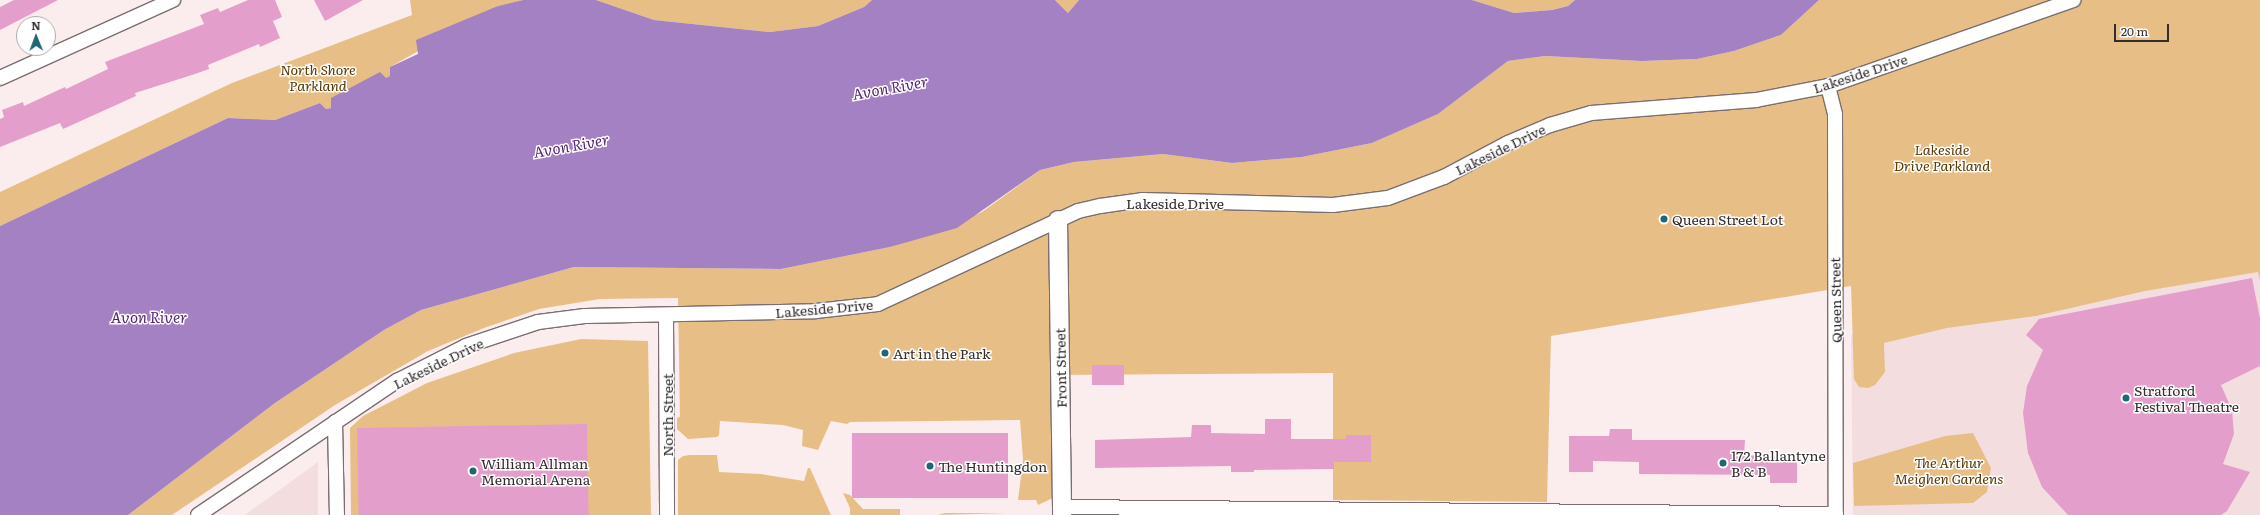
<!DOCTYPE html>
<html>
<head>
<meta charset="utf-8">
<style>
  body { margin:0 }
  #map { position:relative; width:2260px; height:515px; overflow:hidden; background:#fbedee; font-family:Literata,serif }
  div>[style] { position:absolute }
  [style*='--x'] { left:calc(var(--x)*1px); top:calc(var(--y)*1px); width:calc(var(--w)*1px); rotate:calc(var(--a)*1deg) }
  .built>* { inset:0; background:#f3dddf }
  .green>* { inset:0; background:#e7bf86 }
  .water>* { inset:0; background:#a481c3 }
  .building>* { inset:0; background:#e49ecc; transform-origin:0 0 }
  .roads { filter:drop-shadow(1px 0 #7a6e6f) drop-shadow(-1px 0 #7a6e6f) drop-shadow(0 1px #7a6e6f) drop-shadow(0 -1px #7a6e6f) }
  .minor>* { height:14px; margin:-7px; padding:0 7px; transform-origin:7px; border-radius:7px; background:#fff }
  .tertiary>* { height:18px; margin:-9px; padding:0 9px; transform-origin:9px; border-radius:9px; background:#fff }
  .dots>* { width:11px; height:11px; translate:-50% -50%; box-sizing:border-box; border:2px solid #fff; border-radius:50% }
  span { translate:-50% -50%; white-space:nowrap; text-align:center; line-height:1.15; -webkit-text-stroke:3px #fff; paint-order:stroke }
  .park-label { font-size:14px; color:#573800; font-style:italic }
  .street-label { font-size:14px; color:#332d2e }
  .poi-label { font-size:14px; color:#332d2e }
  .left { translate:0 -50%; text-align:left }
  .water-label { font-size:15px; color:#552776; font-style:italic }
  .north { position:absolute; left:16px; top:16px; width:40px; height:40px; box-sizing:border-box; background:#fff; border:1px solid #adabab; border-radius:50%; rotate:359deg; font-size:11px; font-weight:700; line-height:16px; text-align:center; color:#332d2e }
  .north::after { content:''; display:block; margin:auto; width:14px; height:18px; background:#1f6774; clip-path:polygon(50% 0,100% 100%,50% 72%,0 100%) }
  .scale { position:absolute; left:2114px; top:24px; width:55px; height:18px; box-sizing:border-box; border:2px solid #332d2e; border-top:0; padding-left:5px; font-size:12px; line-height:14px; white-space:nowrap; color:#332d2e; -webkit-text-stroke:3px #fff; paint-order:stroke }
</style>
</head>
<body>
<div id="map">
  <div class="built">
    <i style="clip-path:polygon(2260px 255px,2260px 515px,1853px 515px,1851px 335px)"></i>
    <i style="clip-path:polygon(318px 462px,318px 515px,244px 515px,249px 512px)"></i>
  </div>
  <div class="green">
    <i style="clip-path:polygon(410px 0,523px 0,498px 6px,390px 67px,390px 76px,331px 108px,326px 109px,320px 103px,275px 120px,228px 118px,0 226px,0 192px,232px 83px,412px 15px)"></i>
    <i style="clip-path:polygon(596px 0,872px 0,864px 7px,818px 26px,770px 32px,654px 20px)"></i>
    <i style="clip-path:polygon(1055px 0,1079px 0,1068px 13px)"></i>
    <i style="clip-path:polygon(1472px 0,1575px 0,1568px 6px,1552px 10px,1514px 13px)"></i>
    <i style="clip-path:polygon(1819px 0,2260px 0,2260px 280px,2258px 272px,2145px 291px,2036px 316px,1947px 328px,1884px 343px,1885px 372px,1875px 385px,1868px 388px,1859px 387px,1854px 379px,1851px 286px,1551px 336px,1547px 502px,1333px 500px,1333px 373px,1052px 375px,1055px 497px,1038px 505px,1036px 500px,1018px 500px,1023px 460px,1020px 420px,850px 422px,847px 424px,831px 421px,818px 450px,802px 446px,803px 430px,783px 425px,720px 421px,719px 435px,717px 437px,688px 439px,677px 429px,677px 418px,680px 417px,678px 298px,600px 299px,539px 309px,484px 328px,428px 351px,335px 405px,172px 515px,128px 515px,275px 403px,384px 330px,421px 310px,574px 267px,781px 269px,890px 247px,921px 237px,982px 212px,1040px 170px,1074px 162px,1163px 154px,1232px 163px,1302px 157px,1372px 143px,1438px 114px,1508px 61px,1545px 56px,1642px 61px,1697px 59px,1734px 51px,1781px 35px)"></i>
    <i style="clip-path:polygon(581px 339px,648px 341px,651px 515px,351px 515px,350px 428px,363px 416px,427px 383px,514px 353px)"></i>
    <i style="clip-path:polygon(1973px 433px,1991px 468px,1987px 492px,1973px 503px,1854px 506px,1853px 463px,1945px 436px)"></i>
    <i style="clip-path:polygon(690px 455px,717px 455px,719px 472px,761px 474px,804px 481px,808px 468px,810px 468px,831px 515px,678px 515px,678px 460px,683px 456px)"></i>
    <i style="clip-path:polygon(843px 493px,850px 495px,863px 509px,900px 509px,900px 515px,850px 515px,850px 508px)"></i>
    <i style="clip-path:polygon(945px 513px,1006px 513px,938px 515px)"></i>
  </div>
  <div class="water">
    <i style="clip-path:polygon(523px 0,596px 0,654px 20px,770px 32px,818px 26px,864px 7px,872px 0,1055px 0,1068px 13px,1079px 0,1472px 0,1514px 13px,1552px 10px,1568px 6px,1575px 0,1819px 0,1781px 35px,1734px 51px,1697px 59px,1642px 61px,1545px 56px,1508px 61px,1438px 114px,1372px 143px,1302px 157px,1232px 163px,1163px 154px,1074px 162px,1040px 170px,957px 228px,890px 247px,781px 269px,574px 267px,421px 310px,384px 330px,275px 403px,128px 515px,0 515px,0 226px,228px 118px,275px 120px,320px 103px,326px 109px,331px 108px,331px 98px,380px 72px,386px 78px,390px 76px,390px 67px,418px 54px,416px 40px,498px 6px)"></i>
  </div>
  <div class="building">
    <i style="clip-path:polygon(14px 0,58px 0,0 30px,0 7px)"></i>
    <i style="clip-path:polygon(248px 0,275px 0,282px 17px,273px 21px,280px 38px,260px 47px,259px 44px,208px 65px,209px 69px,195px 74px,135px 93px,136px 96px,63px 129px,60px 123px,0 147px,0 119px,4px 117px,2px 110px,23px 102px,24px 106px,65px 87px,66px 89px,108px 69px,105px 62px,204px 24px,200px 15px,218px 8px,220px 12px)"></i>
    <i style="clip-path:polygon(314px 0,363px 0,325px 21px)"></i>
    <i style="clip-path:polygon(2252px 278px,2260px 318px,2260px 366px,2221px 385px,2232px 410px,2234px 434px,2223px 464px,2250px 472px,2227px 511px,2221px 515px,2068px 515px,2042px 487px,2028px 453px,2023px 413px,2027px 386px,2043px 350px,2026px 335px,2039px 319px)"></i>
    <i style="left:1092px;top:365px;width:32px;height:20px"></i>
    <i style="clip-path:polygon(1265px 419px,1291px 419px,1291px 439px,1346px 439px,1346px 435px,1371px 435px,1371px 462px,1334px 462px,1334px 469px,1254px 470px,1254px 472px,1231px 472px,1231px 466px,1095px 468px,1095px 440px,1191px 437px,1192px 425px,1211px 425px,1211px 433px,1265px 434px)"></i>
    <i style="left:587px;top:424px;width:91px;height:230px;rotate:89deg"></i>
    <i style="clip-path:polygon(1610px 429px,1632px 429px,1632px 440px,1745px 440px,1744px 455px,1797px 458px,1797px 483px,1770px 483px,1770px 475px,1639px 474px,1639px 462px,1593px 461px,1593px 472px,1569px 472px,1569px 436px,1609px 436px)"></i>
    <i style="left:852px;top:433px;width:156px;height:65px"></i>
  </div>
  <div class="roads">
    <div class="minor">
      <i style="--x:0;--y:78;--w:190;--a:-24.3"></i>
      <i style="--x:1828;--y:86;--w:29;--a:76"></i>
      <i style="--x:1835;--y:114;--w:401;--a:89.9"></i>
      <i style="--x:666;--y:315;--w:200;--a:89.7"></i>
      <i style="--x:335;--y:422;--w:93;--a:88.8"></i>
      <i style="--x:1062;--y:507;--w:774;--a:0.52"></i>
      <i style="--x:198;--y:515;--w:240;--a:-34"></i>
      <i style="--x:397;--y:381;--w:77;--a:-26.9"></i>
      <i style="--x:466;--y:346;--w:76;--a:-18.4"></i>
      <i style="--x:538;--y:322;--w:47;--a:-7.3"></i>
      <i style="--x:585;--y:316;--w:231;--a:-1.2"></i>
      <i style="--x:816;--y:311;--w:62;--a:-6.4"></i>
      <i style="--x:878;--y:304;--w:221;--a:-24.9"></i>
      <i style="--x:1078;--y:211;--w:23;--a:-13"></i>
      <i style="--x:1100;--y:206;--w:42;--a:-8.1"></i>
      <i style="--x:1142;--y:200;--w:191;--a:1.5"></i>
      <i style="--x:1333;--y:205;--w:55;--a:-7.3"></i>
      <i style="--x:1388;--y:198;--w:60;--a:-20.6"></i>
      <i style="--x:1444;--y:177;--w:72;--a:-28"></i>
      <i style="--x:1508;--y:143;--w:46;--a:-23.2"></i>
      <i style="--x:1550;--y:125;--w:43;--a:-16.3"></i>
      <i style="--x:1591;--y:113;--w:166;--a:-4.5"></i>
      <i style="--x:1756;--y:100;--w:73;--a:-11"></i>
      <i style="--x:1828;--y:86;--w:260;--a:-19.3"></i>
    </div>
    <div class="tertiary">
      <i style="--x:1058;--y:220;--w:295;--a:89.2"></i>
    </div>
  </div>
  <div class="dots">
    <i style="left:1664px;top:219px;background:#1f6774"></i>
    <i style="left:885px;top:353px;background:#1f6774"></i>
    <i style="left:2126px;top:398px;background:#1f6774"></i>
    <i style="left:1723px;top:463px;background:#1f6774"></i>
    <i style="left:930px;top:466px;background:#1f6774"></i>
    <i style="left:473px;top:471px;background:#1f6774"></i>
  </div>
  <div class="park-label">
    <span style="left:318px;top:77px">North Shore<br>Parkland</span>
    <span style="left:1942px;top:157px">Lakeside<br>Drive Parkland</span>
    <span style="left:1949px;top:470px">The Arthur<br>Meighen Gardens</span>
  </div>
  <div class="street-label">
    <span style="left:1860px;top:73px;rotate:-18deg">Lakeside Drive</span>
    <span style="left:1500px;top:149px;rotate:-26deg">Lakeside Drive</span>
    <span style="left:1175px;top:203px">Lakeside Drive</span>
    <span style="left:1835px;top:300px;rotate:-91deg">Queen Street</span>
    <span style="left:824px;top:308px;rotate:-5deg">Lakeside Drive</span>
    <span style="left:438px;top:363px;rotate:-26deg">Lakeside Drive</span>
    <span style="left:1060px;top:368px;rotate:-91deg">Front Street</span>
    <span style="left:667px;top:415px;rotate:-90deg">North Street</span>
  </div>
  <div class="poi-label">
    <span class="left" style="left:1672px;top:219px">Queen Street Lot</span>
    <span class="left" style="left:893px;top:353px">Art in the Park</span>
    <span class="left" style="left:2134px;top:398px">Stratford<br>Festival Theatre</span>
    <span class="left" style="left:1731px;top:463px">172 Ballantyne<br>B &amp; B</span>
    <span class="left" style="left:481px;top:471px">William Allman<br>Memorial Arena</span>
    <span class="left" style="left:938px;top:466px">The Huntingdon</span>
  </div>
  <div class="water-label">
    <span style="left:890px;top:87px;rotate:-10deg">Avon River</span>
    <span style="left:571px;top:145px;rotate:-10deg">Avon River</span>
    <span style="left:149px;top:317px">Avon River</span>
  </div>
  <div class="north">N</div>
  <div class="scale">20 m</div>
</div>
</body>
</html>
